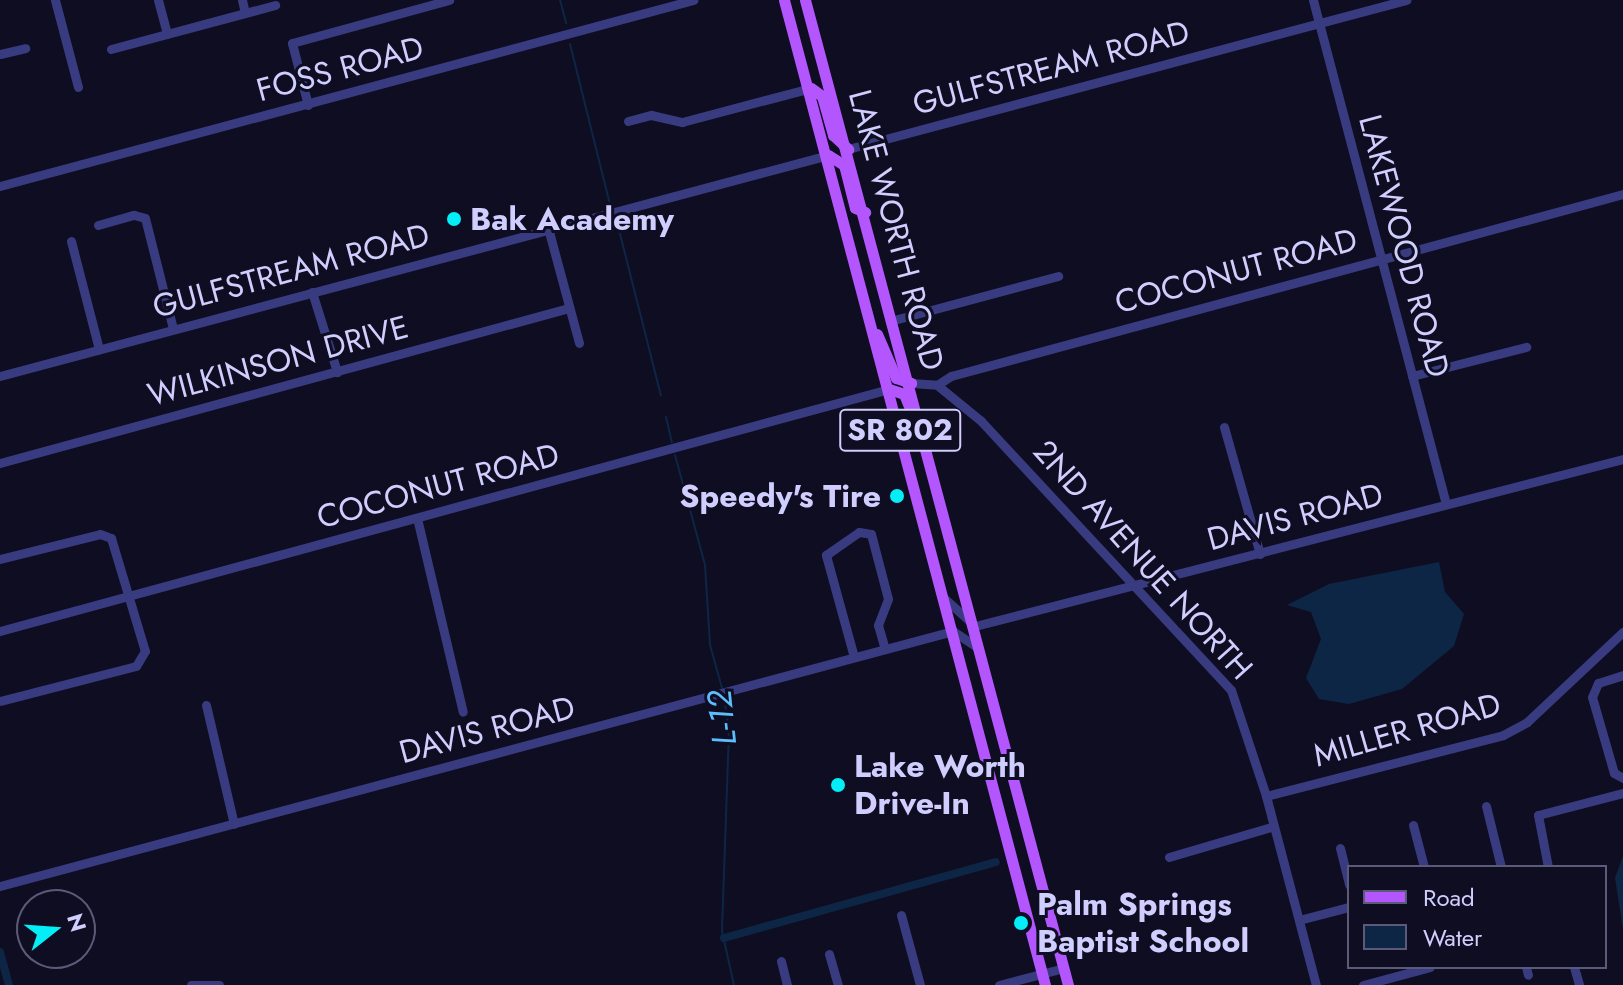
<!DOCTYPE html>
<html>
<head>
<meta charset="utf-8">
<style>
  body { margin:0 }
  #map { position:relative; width:1623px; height:985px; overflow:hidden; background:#0f0d21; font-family:Jost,sans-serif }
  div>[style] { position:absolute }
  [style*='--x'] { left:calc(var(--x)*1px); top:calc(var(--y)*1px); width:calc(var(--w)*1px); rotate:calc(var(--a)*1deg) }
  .water>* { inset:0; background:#0d2646 }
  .stream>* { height:2px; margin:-1px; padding:0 1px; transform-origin:1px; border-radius:1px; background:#0d2646 }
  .canal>* { height:8px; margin:-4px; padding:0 4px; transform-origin:4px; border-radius:4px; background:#0d2646 }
  .minor>* { height:9px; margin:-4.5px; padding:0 4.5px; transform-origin:4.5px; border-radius:4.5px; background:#393b80 }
  .major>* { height:11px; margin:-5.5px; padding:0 5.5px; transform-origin:5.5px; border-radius:5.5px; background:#b456fd }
  .dots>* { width:22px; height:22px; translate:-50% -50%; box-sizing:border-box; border:4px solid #0f0d21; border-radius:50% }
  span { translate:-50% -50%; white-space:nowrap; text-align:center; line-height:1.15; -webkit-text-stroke:6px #0f0d21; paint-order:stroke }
  .shield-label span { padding:2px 6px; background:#0f0d21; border:2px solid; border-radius:6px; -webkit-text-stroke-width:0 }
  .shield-label { font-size:30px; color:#d0cefe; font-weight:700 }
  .street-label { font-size:32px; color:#d0cefe }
  .poi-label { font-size:32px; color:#d0cefe; font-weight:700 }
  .left { translate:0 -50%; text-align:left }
  .right { translate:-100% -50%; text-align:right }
  .water-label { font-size:34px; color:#5dbefd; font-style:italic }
  .legend { position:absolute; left:1347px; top:865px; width:260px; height:104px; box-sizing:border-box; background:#0f0d21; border:2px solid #5c5a79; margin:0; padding:10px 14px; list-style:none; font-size:24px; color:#d0cefe }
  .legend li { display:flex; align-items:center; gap:16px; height:40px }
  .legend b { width:40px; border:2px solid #5c5a79 }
  .north { position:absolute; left:16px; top:889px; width:80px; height:80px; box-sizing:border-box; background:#0f0d21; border:2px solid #5c5a79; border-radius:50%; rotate:73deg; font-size:22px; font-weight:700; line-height:32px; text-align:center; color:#d0cefe }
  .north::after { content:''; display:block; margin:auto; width:28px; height:36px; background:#03eef6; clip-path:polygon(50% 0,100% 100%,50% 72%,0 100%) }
</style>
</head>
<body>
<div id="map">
  <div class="water">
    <i style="clip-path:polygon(1439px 562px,1445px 592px,1464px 614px,1454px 646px,1402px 689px,1349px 704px,1319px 699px,1306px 678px,1321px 639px,1311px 612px,1287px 605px,1329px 584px)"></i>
    <i style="clip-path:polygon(1623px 856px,1623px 929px,1615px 878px)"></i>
  </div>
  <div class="stream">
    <i style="--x:560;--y:0;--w:24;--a:75"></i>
    <i style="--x:570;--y:44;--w:162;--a:76"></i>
    <i style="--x:617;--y:222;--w:179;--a:75.8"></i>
    <i style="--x:666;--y:417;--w:26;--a:77"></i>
    <i style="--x:675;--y:455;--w:114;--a:74.7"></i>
    <i style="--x:705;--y:565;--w:80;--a:86.4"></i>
    <i style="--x:710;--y:645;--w:45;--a:74.4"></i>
    <i style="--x:724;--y:698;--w:32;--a:81"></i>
    <i style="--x:729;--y:730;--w:201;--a:92"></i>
    <i style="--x:722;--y:931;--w:55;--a:77.5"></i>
  </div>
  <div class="canal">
    <i style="--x:724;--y:938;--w:282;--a:-15.6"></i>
    <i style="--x:0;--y:952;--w:34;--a:75"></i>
  </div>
  <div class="minor">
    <i style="--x:55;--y:0;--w:90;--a:75.2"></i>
    <i style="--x:158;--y:0;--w:35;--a:75"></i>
    <i style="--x:242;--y:0;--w:13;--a:77"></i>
    <i style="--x:1313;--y:0;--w:521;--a:75.22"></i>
    <i style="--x:111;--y:49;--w:170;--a:-15"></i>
    <i style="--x:0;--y:54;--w:26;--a:-13"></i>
    <i style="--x:308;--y:105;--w:64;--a:-104.5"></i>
    <i style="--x:292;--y:43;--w:163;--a:-15.3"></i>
    <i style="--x:628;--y:121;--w:24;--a:-15"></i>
    <i style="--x:651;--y:115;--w:32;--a:13"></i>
    <i style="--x:682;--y:122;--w:133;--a:-14.8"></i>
    <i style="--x:848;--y:149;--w:578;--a:-14.95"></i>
    <i style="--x:0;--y:186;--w:718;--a:-15.02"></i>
    <i style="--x:98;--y:225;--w:37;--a:-16"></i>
    <i style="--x:134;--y:215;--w:11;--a:15"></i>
    <i style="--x:145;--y:218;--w:114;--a:75.8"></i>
    <i style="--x:548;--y:228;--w:119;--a:74.9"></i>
    <i style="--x:71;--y:241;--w:112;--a:75.5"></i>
    <i style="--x:312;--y:292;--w:84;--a:72.6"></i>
    <i style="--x:894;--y:320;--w:170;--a:-15"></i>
    <i style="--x:0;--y:376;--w:857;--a:-14.94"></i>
    <i style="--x:1412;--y:376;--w:118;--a:-14.3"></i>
    <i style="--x:911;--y:383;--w:26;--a:4"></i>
    <i style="--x:937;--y:385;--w:57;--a:39.3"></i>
    <i style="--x:981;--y:421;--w:367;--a:47.1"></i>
    <i style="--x:1231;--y:690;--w:112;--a:71.7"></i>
    <i style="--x:1266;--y:796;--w:196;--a:75.2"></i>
    <i style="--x:937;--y:385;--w:17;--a:-33"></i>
    <i style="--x:951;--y:376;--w:696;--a:-15.15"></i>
    <i style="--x:1224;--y:427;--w:132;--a:74.2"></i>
    <i style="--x:0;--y:463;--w:590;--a:-15.24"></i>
    <i style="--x:417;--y:518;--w:199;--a:76.7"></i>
    <i style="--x:0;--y:559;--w:103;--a:-14"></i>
    <i style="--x:100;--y:534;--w:12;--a:20"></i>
    <i style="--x:111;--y:538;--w:118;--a:73.3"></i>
    <i style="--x:145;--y:651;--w:17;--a:121"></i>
    <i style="--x:136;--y:666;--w:140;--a:165.6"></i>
    <i style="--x:944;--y:598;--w:42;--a:42.1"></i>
    <i style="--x:975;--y:626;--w:669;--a:-14.45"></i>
    <i style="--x:0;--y:631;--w:921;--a:-15.23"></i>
    <i style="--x:854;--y:657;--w:106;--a:-105.4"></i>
    <i style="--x:826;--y:555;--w:40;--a:-34.9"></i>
    <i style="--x:859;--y:532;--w:12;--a:9"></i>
    <i style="--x:871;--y:534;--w:67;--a:75.3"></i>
    <i style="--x:888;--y:599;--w:28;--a:111"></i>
    <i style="--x:878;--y:625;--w:25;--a:74"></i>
    <i style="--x:1623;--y:675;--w:26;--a:162"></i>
    <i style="--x:1598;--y:683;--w:15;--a:113"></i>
    <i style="--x:1592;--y:697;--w:79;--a:73.9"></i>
    <i style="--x:1614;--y:773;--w:10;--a:29"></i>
    <i style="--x:206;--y:705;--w:122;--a:76.8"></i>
    <i style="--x:1266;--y:796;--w:245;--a:-14.4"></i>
    <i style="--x:1503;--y:735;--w:27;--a:-28"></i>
    <i style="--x:1527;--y:722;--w:132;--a:-43.2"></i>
    <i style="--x:1486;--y:806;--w:63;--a:76.2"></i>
    <i style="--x:1413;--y:825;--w:43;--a:75.3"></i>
    <i style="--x:1340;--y:848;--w:38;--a:76"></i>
    <i style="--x:1169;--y:857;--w:109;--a:-16.4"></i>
    <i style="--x:1548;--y:867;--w:53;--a:-100.9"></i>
    <i style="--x:1538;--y:815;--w:88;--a:-14.5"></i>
    <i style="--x:0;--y:886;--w:987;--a:-14.98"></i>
    <i style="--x:953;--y:631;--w:30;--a:34"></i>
    <i style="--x:901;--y:915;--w:73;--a:74.8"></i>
    <i style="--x:1299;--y:920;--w:52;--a:-14.6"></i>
    <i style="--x:829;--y:954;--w:32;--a:74"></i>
    <i style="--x:781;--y:961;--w:25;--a:76"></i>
    <i style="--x:1526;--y:967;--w:8;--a:76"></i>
    <i style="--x:1574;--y:967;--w:19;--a:74"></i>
    <i style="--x:191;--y:985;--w:28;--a:0"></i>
    <i style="--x:999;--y:985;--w:67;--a:-14.7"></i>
    <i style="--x:1363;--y:985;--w:69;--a:-15"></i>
  </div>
  <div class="major">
    <i style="--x:784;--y:0;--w:1019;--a:75.16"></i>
    <i style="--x:805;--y:0;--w:1020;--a:75.05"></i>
    <i style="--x:811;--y:88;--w:14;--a:36"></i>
    <i style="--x:822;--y:96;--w:41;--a:74.2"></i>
    <i style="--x:833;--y:135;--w:21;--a:43"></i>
    <i style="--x:828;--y:155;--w:19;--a:32"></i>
    <i style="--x:844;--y:165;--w:44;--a:75.7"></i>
    <i style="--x:855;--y:208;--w:11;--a:22"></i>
    <i style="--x:877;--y:334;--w:48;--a:66.6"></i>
    <i style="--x:896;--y:378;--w:16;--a:18"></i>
    <i style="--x:889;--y:389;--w:16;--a:18"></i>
    <i style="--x:904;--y:394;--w:51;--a:68"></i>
  </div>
  <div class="dots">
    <i style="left:454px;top:219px;background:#03eef6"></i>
    <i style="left:897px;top:496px;background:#03eef6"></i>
    <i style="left:838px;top:785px;background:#03eef6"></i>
    <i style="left:1021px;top:923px;background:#03eef6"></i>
  </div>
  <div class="shield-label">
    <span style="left:900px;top:430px">SR 802</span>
  </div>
  <div class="street-label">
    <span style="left:1051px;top:68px;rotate:-15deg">GULFSTREAM ROAD</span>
    <span style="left:340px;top:69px;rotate:-15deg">FOSS ROAD</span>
    <span style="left:896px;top:230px;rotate:75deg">LAKE WORTH ROAD</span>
    <span style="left:1404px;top:246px;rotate:75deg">LAKEWOOD ROAD</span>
    <span style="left:291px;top:271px;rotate:-15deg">GULFSTREAM ROAD</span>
    <span style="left:1236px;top:271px;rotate:-15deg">COCONUT ROAD</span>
    <span style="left:278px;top:361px;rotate:-15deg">WILKINSON DRIVE</span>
    <span style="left:438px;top:486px;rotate:-15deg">COCONUT ROAD</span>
    <span style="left:1295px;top:517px;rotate:-15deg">DAVIS ROAD</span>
    <span style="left:1143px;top:560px;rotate:48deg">2ND AVENUE NORTH</span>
    <span style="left:487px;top:730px;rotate:-15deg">DAVIS ROAD</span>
    <span style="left:1407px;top:730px;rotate:-16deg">MILLER ROAD</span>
  </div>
  <div class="poi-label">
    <span class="left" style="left:470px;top:219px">Bak Academy</span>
    <span class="right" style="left:881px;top:496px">Speedy's Tire</span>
    <span class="left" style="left:854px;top:785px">Lake Worth<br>Drive-In</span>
    <span class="left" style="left:1037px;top:923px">Palm Springs<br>Baptist School</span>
  </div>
  <div class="water-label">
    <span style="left:722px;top:718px;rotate:-96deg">L-12</span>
  </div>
  <ul class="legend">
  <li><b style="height:10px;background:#b456fd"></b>Road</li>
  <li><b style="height:22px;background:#0d2646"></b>Water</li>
  </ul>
  <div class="north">N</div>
</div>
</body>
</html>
